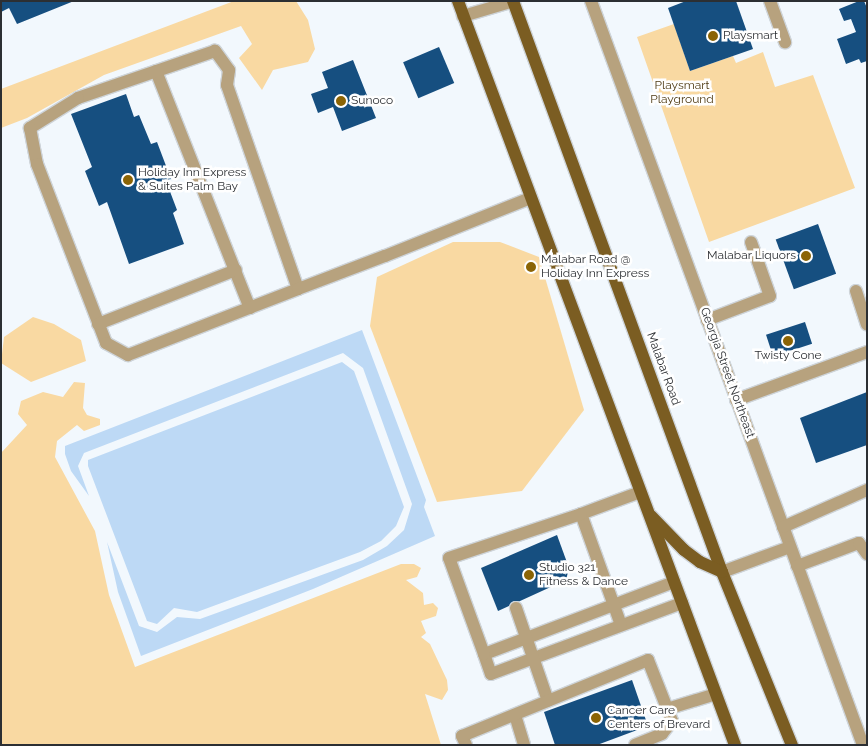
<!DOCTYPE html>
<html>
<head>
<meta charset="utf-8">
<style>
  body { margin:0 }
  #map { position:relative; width:868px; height:746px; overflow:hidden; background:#f2f8fd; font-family:Raleway,sans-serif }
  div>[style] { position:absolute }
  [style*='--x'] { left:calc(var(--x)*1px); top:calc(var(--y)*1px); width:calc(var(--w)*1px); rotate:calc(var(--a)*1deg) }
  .green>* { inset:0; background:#f9d9a2 }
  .water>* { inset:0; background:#bdd9f5 }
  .building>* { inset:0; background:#164f80; transform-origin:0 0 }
  .roads { filter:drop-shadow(1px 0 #ced4d9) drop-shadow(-1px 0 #ced4d9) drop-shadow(0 1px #ced4d9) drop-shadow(0 -1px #ced4d9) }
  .minor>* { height:12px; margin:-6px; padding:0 6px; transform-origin:6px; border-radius:6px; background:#b7a27e }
  .major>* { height:12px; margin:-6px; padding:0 6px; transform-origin:6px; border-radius:6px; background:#7b5d22 }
  .dots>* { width:14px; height:14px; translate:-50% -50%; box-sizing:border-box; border:2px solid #fff; border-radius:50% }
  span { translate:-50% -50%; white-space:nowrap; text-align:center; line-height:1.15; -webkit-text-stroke:5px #fff; paint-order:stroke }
  .poi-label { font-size:12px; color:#2c2f33 }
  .left { translate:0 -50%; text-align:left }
  .right { translate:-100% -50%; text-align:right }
  .park-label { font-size:12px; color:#4e3a13 }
  .street-label { font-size:12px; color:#2c2f33 }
  .frame { position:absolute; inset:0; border:2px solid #2c2f33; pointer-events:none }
</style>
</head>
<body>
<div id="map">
  <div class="green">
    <i style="clip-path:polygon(234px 1px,296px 1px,308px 20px,315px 49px,308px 62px,273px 70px,262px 90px,239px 58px,252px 44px,241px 26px,104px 75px,27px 118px,1px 128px,1px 89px)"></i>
    <i style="clip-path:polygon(674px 24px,690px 71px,733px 56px,736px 63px,763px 52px,775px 87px,813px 75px,855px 188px,709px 242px,637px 37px)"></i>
    <i style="clip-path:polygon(453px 242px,500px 242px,539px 257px,584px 410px,522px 491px,437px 502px,370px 326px,377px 277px)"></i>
    <i style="clip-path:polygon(33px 317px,54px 324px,81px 340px,86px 361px,31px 382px,1px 363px,4px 337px)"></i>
    <i style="clip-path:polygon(74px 382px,85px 383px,83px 408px,87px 415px,100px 419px,100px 425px,84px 431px,77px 425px,57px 441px,55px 457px,95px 531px,109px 595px,135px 667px,401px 564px,414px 564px,421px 568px,417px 577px,406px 580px,423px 593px,424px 605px,433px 603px,438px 608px,436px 616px,421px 621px,426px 633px,421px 637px,430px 644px,447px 680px,448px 690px,442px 700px,425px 694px,441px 745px,1px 745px,1px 453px,27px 425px,18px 414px,21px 401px,43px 392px,63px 397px)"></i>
  </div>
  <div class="water">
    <i style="clip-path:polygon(362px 330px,426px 500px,424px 507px,435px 536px,313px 589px,141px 656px,118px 592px,107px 542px,139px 626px,157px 632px,177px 617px,200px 619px,363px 560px,387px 546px,404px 530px,412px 504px,363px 368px,343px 353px,84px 453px,78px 466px,89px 496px,71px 471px,65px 454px,65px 446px)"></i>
    <i style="clip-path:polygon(342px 362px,354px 371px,404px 507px,396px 526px,381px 541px,360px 552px,197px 612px,174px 608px,157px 624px,147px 621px,88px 466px,88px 460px)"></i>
  </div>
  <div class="building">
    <i style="clip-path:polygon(1px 1px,74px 1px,17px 24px,9px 8px,1px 12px)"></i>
    <i style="clip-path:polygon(686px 1px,736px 1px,753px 49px,690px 71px,668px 8px)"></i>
    <i style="clip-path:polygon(859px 1px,864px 1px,867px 8px,867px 61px,861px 63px,859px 59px,846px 64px,837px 39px,856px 32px,851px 19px,844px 21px,839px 9px)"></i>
    <i style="left:439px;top:47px;width:39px;height:39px;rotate:67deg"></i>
    <i style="clip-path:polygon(353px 60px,376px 118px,342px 131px,333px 107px,318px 113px,311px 94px,328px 88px,322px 72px)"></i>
    <i style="clip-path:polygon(126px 94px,134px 117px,139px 115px,151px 144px,157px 142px,171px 179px,166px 181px,177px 210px,173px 213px,184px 244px,129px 264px,107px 202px,99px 206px,85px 171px,92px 167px,71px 114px)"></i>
    <i style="left:818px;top:224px;width:53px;height:45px;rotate:70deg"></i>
    <i style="left:805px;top:322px;width:23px;height:41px;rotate:72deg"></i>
    <i style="clip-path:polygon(867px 392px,867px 445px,816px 463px,800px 418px)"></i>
    <i style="clip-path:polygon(557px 535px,569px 568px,566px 580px,498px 611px,481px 568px)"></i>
    <i style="clip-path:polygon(632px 680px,648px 726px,597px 745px,555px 745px,544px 712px)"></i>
  </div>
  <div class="roads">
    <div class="minor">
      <i style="--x:591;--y:1;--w:792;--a:69.92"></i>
      <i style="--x:770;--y:1;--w:44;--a:69.9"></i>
      <i style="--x:463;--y:16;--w:53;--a:-16.4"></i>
      <i style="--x:156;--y:71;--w:255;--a:68.4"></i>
      <i style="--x:298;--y:289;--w:216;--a:-109.2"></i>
      <i style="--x:227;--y:85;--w:15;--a:-82"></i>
      <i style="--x:229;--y:70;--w:24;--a:-126"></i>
      <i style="--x:215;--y:51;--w:145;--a:161.1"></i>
      <i style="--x:78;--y:98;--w:57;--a:148"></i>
      <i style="--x:30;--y:128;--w:37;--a:79"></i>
      <i style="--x:37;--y:164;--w:192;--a:68.9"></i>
      <i style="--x:106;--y:343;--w:25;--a:29"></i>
      <i style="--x:128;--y:355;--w:182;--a:-21.2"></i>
      <i style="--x:298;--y:289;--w:93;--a:-20.8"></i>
      <i style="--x:385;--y:256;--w:157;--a:-21.7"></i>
      <i style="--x:856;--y:291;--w:35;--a:72"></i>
      <i style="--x:707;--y:320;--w:67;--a:-20.9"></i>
      <i style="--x:770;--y:296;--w:57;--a:-109.4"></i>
      <i style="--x:98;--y:324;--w:148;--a:-21.4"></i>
      <i style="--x:736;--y:400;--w:140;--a:-20.1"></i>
      <i style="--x:783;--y:527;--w:92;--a:-23.8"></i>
      <i style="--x:797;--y:566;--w:66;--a:-20.4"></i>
      <i style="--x:859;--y:543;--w:14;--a:54"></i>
      <i style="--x:722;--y:572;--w:72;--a:-20.2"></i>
      <i style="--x:674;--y:582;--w:203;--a:159.2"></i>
      <i style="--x:484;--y:654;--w:21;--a:71"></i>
      <i style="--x:491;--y:674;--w:204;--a:-20.4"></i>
      <i style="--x:516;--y:608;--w:98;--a:71"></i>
      <i style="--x:621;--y:625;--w:118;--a:-109.8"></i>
      <i style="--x:581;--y:514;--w:63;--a:-20.4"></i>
      <i style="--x:484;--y:654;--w:102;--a:-110"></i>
      <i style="--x:449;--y:558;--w:139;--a:-18.4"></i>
      <i style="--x:667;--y:709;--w:51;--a:-17"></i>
      <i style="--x:515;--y:715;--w:31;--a:73"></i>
      <i style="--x:466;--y:745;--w:10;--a:-114"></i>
      <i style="--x:462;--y:736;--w:201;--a:-22.2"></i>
      <i style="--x:648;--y:660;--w:66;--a:68.5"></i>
      <i style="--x:672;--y:721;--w:16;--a:128"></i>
      <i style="--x:662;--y:734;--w:29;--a:158"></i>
    </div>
    <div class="major">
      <i style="--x:458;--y:1;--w:794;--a:69.58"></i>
      <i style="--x:513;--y:1;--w:608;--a:69.9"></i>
      <i style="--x:722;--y:572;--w:187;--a:68"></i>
      <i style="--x:651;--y:516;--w:47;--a:45.9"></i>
      <i style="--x:684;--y:550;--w:20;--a:37"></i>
      <i style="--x:700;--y:562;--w:24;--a:24"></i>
    </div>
  </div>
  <div class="dots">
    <i style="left:713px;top:36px;background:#8b6405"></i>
    <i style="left:341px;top:101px;background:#8b6405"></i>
    <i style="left:128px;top:180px;background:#8b6405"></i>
    <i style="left:806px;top:256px;background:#8b6405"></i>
    <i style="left:531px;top:267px;background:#8b6405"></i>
    <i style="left:788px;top:341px;background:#8b6405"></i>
    <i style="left:529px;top:575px;background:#8b6405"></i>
    <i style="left:596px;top:718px;background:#8b6405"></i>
  </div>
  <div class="poi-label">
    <span class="left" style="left:723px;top:36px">Playsmart</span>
    <span class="left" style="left:351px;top:101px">Sunoco</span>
    <span class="left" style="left:138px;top:180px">Holiday Inn Express<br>&amp; Suites Palm Bay</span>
    <span class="right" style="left:796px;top:256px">Malabar Liquors</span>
    <span class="left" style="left:541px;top:267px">Malabar Road @<br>Holiday Inn Express</span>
    <span style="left:788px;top:356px">Twisty Cone</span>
    <span class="left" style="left:539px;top:575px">Studio 321<br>Fitness &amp; Dance</span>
    <span class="left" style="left:607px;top:718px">Cancer Care<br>Centers of Brevard</span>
  </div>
  <div class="park-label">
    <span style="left:682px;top:93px">Playsmart<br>Playground</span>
  </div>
  <div class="street-label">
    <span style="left:663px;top:369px;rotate:70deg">Malabar Road</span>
    <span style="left:727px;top:373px;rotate:70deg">Georgia Street Northeast</span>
  </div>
  <div class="frame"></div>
</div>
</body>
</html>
